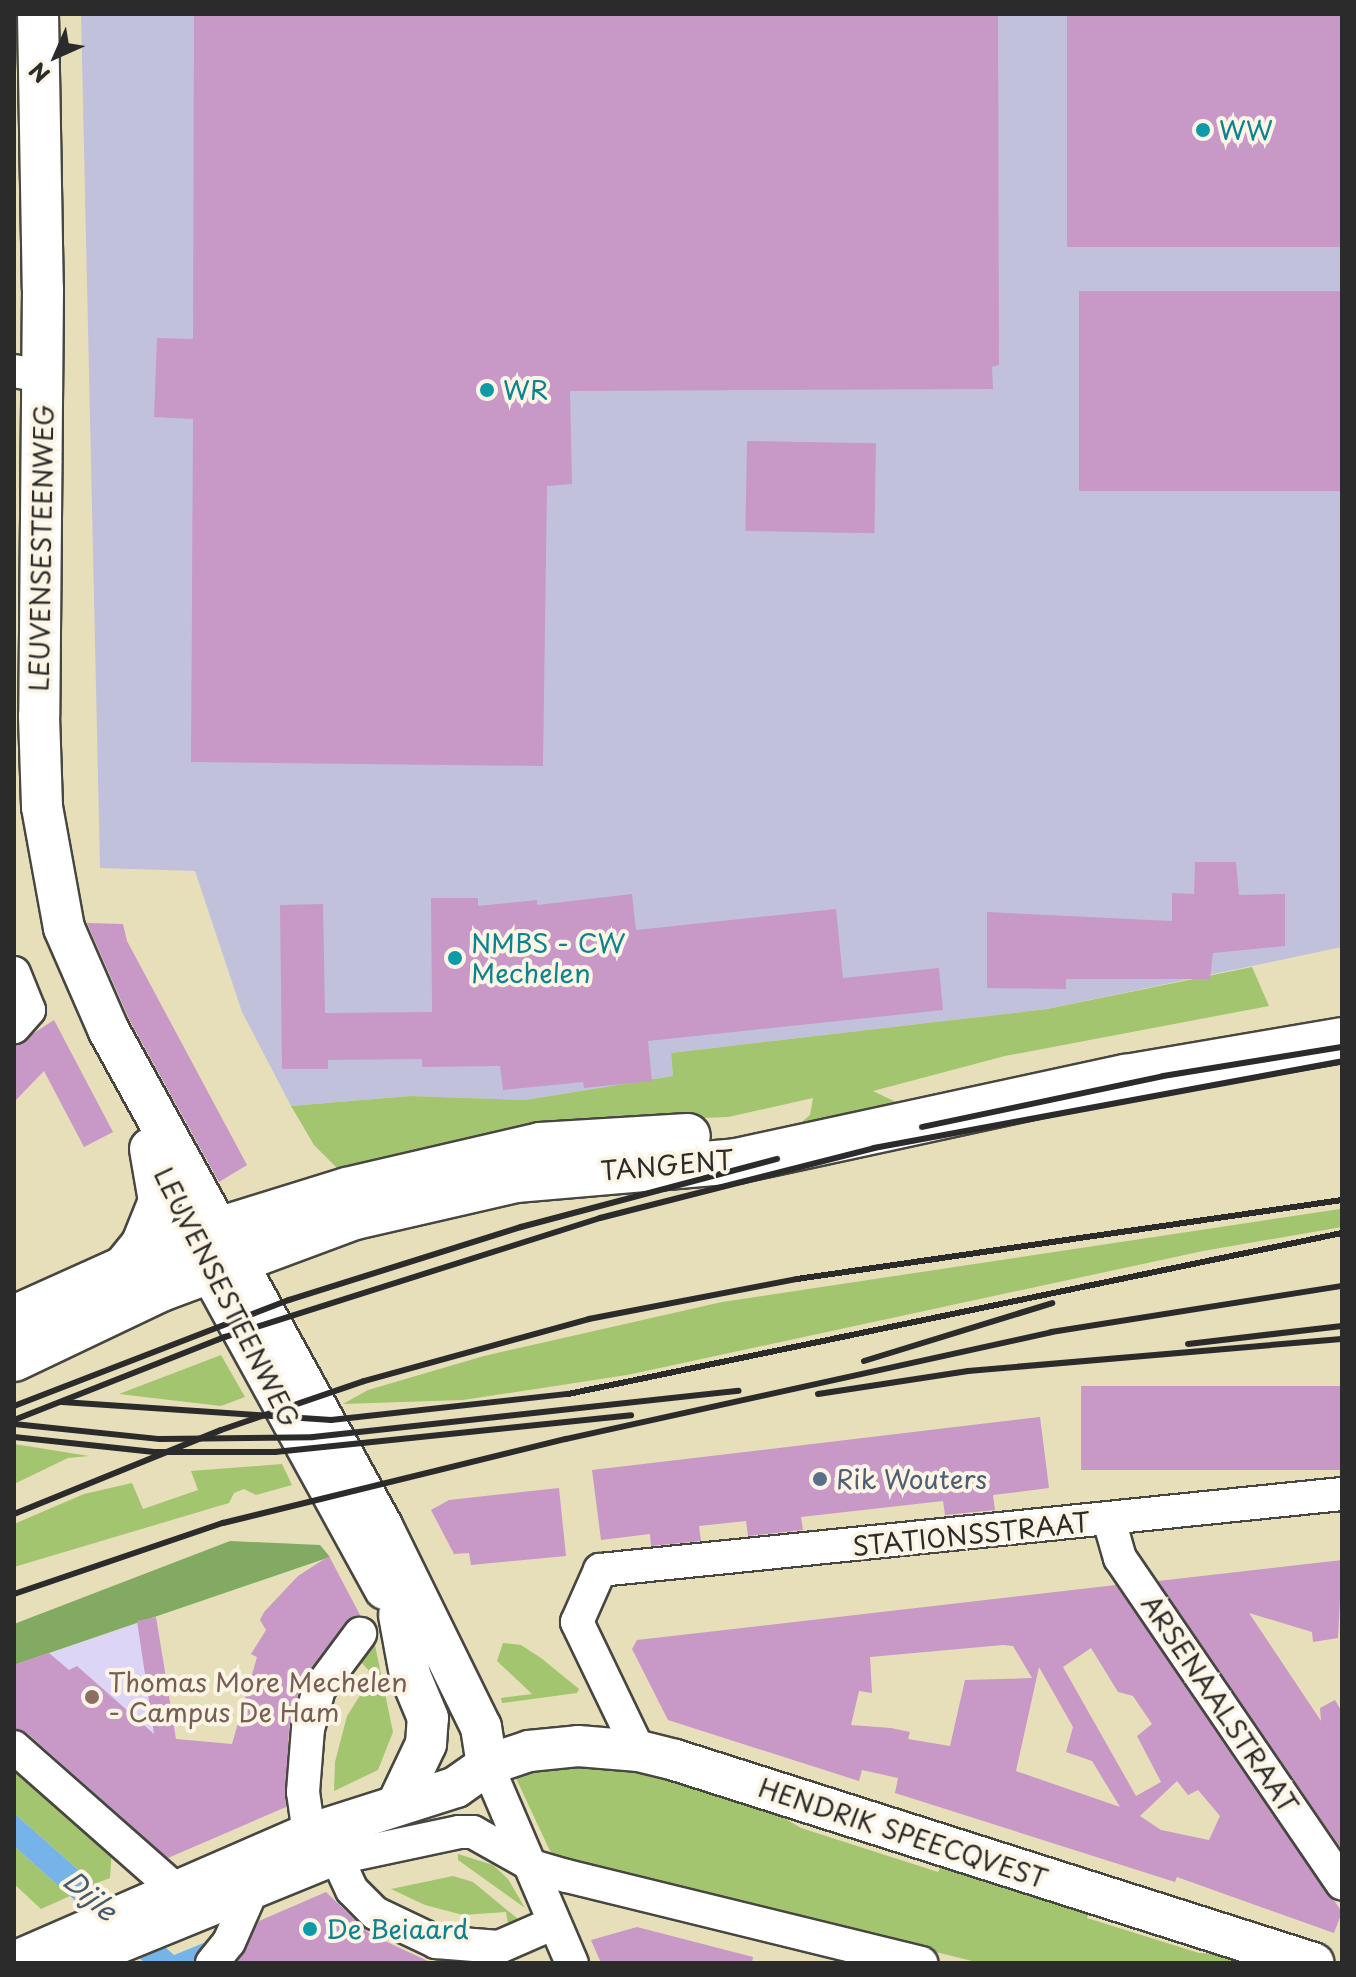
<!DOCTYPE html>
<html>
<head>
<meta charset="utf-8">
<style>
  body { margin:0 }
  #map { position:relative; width:1356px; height:1977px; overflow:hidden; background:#e7dfba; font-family:"Playpen Sans",sans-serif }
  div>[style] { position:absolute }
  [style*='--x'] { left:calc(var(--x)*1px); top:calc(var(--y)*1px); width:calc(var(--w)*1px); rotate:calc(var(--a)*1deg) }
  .built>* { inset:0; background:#ddd5f6 }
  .industrial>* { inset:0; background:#c2c1dc }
  .green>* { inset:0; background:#a3c56f }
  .forest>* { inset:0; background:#82aa62 }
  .water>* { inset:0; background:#76b3e8 }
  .building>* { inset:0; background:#c898c7; transform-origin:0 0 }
  .roads { filter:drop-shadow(2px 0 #474640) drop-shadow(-2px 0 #474640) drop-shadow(0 2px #474640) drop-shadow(0 -2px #474640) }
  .minor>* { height:32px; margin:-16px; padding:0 16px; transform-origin:16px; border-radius:16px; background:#fff }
  .major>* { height:40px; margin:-20px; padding:0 20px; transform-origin:20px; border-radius:20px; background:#fff }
  .highway>* { height:44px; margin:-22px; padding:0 22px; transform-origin:22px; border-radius:22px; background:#fff }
  .rail>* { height:6px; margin:-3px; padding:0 3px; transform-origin:3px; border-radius:3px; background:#2b2b2b }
  .dots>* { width:22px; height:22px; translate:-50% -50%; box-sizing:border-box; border:4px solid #fcf5e5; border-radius:50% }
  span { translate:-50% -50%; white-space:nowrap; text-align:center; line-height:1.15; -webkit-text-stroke:8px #fcf5e5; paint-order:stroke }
  .culture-label { font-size:26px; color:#0d838f }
  .left { translate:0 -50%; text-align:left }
  .street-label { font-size:26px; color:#2b2b2b }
  .service-label { font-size:26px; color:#4e5e75 }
  .education-label { font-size:26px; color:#785e54 }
  .water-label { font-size:28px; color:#455b6d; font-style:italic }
  .frame { position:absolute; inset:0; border:16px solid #2b2b2b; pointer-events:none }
  .north { position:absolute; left:16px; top:16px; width:80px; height:80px; -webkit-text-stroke:6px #fcf5e5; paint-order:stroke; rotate:225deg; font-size:22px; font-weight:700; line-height:32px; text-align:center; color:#2b2b2b }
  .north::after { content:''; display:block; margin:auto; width:28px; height:36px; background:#2b2b2b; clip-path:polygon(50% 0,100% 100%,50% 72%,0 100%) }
</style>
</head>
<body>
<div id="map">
  <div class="built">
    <i style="clip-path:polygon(156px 1617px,176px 1739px,168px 1810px,142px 1841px,14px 1729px,14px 1665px)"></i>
  </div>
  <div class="industrial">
    <i style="clip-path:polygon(81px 14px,1342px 14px,1342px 947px,1047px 1009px,671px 1053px,673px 1076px,525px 1100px,410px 1096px,291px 1106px,242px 1012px,195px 871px,100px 868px)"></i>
  </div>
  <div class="green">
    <i style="clip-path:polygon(1252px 967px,1269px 1006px,1005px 1056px,873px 1091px,896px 1102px,1055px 1072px,796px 1127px,810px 1115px,813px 1098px,728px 1117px,640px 1120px,643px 1141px,657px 1151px,764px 1137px,662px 1162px,643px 1171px,471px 1201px,472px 1173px,456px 1151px,447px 1147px,344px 1175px,314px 1145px,291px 1106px,410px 1096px,525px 1100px,673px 1076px,671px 1053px,1047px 1009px)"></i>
    <i style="clip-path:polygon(1340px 1209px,1342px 1227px,1203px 1251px,627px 1375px,463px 1400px,343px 1404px,368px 1390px,484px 1356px,722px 1302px)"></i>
    <i style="clip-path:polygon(221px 1355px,245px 1397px,221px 1406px,119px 1394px)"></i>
    <i style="clip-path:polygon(14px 1444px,89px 1456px,68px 1458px,14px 1484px)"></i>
    <i style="clip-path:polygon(282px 1464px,292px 1485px,256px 1495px,244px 1489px,234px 1493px,229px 1503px,14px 1567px,14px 1524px,84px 1494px,132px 1483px,143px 1509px,198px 1490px,191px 1471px)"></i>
    <i style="clip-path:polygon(503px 1643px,521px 1645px,541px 1658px,579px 1689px,577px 1693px,502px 1703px,501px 1698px,532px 1694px,497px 1661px)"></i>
    <i style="clip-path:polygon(375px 1645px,393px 1732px,378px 1770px,334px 1791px,335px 1762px,347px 1716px,373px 1675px,359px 1660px)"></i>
    <i style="clip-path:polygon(14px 1762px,112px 1848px,110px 1878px,94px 1884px,14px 1813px)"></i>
    <i style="clip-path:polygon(520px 1765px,637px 1766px,767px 1808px,801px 1828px,938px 1872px,944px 1860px,1091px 1906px,1087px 1918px,1199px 1953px,1255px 1955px,1277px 1963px,980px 1963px,559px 1858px,550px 1851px,514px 1774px)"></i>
    <i style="clip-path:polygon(14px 1846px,70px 1896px,41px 1909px,14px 1884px)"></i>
    <i style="clip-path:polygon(458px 1854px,493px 1865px,508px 1879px,525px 1908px,458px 1860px)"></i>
    <i style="clip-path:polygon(453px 1876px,473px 1882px,530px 1929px,510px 1935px,506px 1912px,463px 1915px,425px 1905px,391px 1889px)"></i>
  </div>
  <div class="forest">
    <i style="clip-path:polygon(230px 1541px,320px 1545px,330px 1557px,14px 1665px,14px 1624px)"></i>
  </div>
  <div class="water">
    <i style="clip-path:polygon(14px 1813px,174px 1955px,211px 1940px,221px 1963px,145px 1963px,14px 1846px)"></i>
  </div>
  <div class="building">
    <i style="clip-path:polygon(194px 14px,998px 14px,999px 365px,992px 367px,993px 389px,570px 391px,572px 484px,547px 486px,543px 766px,191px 762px,193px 419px,154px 417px,157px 338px,193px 339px)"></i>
    <i style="left:1067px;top:14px;width:275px;height:233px"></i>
    <i style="left:1341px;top:291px;width:200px;height:262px;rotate:90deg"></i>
    <i style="left:747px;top:441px;width:129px;height:90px;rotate:1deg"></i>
    <i style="clip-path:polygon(1195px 862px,1236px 862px,1239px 895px,1285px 894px,1285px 946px,1213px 953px,1210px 979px,1066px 979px,1066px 989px,987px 988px,987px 912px,1172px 921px,1172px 893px,1194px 894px)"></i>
    <i style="clip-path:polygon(632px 894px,636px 930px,836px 909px,843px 978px,939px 968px,943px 1010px,648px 1041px,652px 1081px,584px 1088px,583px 1082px,503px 1090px,500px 1066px,422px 1067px,422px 1059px,328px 1060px,328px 1069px,282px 1069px,280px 905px,323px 904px,325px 1013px,432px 1012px,431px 898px,478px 898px,478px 906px,537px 900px,537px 905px)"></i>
    <i style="clip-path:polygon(87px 923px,123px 924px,127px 941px,247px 1165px,219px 1182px,130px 1021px)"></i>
    <i style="clip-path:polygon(54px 1020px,113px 1132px,84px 1147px,44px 1071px,14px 1102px,14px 1046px)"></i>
    <i style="left:1342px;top:1386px;width:84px;height:261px;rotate:90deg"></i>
    <i style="clip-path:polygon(1040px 1417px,1049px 1488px,993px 1495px,995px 1510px,945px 1515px,943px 1501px,801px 1517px,803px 1530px,748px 1536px,746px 1521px,699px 1526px,701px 1541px,651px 1546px,650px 1534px,601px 1540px,592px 1470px)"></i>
    <i style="clip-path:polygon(559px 1488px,566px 1556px,471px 1565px,469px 1553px,454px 1554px,431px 1510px,449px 1500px)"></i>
    <i style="clip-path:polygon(329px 1556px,360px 1615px,345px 1623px,301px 1683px,289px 1728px,286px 1807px,168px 1858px,27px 1733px,14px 1728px,14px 1665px,49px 1653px,69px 1670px,77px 1666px,154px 1734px,137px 1621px,156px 1617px,176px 1739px,232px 1744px,257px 1657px,251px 1654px,266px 1630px,260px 1620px,264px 1612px,298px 1576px)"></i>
    <i style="clip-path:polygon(1342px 1560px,1338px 1638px,1313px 1642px,1312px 1632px,1249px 1613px,1321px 1721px,1320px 1708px,1335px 1700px,1342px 1712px,1342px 1850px,1158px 1581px)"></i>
    <i style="clip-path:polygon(evenodd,1116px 1585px,1342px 1912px,1334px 1933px,1177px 1877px,1175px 1882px,895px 1793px,898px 1778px,862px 1770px,859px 1781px,668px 1720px,632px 1649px,637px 1640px,1116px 1585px,1003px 1645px,1013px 1646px,1032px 1678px,965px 1680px,950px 1746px,908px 1739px,910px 1732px,891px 1728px,851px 1725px,859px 1691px,872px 1693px,870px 1657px,1003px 1645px,1116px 1585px,1091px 1648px,1118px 1692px,1133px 1696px,1152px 1724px,1137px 1736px,1161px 1782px,1136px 1796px,1063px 1667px,1091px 1648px,1116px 1585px,1039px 1667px,1073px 1727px,1066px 1752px,1092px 1761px,1120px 1807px,1016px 1771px,1039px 1667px,1116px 1585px,1177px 1781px,1188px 1795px,1198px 1790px,1220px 1816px,1209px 1840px,1161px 1830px,1140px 1816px,1177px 1781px)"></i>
    <i style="clip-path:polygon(326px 1892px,370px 1934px,432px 1963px,236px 1963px,259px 1921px)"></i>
    <i style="clip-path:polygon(637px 1927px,753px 1957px,752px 1963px,601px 1963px,591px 1940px)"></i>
  </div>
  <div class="roads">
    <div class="minor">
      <i style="--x:14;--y:371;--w:28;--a:10"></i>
      <i style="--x:14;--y:973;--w:40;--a:68"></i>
      <i style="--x:29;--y:1010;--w:23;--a:131"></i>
      <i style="--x:1109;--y:1520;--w:40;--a:74"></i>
      <i style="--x:1120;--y:1558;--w:394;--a:55.7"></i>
      <i style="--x:577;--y:1622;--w:57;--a:-66.1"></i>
      <i style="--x:600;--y:1570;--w:746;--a:-5.85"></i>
      <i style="--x:577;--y:1622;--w:143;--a:64.3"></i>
      <i style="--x:14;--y:1747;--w:216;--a:41.4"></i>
      <i style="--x:487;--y:1765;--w:215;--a:66.8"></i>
      <i style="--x:309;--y:1834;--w:42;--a:-98.1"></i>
      <i style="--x:303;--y:1792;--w:63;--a:-85.5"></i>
      <i style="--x:308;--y:1729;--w:41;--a:-74.6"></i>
      <i style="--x:319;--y:1689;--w:69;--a:-53.3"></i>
      <i style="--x:337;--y:1858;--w:35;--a:65"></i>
      <i style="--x:352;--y:1890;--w:33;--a:45"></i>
      <i style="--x:375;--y:1913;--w:68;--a:25.4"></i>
      <i style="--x:436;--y:1942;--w:63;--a:4.5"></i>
      <i style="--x:499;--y:1947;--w:60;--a:-23.6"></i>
      <i style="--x:80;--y:1963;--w:278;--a:-22.2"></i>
      <i style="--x:337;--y:1858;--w:125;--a:-12"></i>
      <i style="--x:459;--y:1832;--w:14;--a:0"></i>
      <i style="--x:473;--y:1832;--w:71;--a:29.4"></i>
      <i style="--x:535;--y:1867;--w:33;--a:16"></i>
      <i style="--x:567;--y:1876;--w:365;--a:13.8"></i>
      <i style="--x:212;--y:1963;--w:27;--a:-51"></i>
      <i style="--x:229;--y:1942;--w:57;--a:-66.1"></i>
    </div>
    <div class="major">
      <i style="--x:38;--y:14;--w:275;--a:89"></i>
      <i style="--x:43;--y:289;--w:427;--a:90.5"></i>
      <i style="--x:39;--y:716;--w:91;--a:88.1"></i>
      <i style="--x:42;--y:807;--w:123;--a:79.7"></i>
      <i style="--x:64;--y:928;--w:112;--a:66.4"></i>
      <i style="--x:109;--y:1031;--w:565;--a:61.12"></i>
      <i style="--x:382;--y:1526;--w:224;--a:63.8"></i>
      <i style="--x:481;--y:1727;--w:38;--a:81"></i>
      <i style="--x:194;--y:1242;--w:396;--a:61.2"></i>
      <i style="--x:118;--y:1273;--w:38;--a:-51"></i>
      <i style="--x:142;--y:1243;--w:45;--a:-68"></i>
      <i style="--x:159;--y:1201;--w:53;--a:-99.8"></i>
      <i style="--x:398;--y:1803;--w:65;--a:-64.6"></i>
      <i style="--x:426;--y:1744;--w:26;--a:-86"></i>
      <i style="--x:428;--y:1718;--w:47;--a:-112.7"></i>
      <i style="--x:410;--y:1675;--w:61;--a:-100.4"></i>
      <i style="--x:14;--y:1962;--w:322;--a:-23.5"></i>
      <i style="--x:309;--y:1834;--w:154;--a:-17.7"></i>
      <i style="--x:456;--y:1787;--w:38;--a:-35"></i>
      <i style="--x:487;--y:1765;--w:44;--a:-18.4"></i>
      <i style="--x:529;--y:1751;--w:49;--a:-5.8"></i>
      <i style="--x:578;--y:1746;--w:61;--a:4.7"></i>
      <i style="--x:639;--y:1751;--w:37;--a:14"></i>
      <i style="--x:675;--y:1760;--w:670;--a:17.65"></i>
    </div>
    <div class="highway">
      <i style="--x:14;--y:1318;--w:195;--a:-24.2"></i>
      <i style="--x:192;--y:1238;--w:162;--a:-17.2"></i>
      <i style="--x:347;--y:1190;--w:198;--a:-13.1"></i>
      <i style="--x:540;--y:1145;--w:148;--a:-3.5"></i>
      <i style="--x:14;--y:1359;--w:163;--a:-25.5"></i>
      <i style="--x:161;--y:1289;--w:207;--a:-20.4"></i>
      <i style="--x:355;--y:1217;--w:165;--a:-12.9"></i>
      <i style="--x:516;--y:1180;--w:221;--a:-4.9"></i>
      <i style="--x:736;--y:1161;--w:399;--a:-12.2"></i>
      <i style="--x:1126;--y:1077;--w:219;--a:-9.7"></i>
    </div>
  </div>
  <div class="rail">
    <i style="--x:922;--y:1127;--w:246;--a:-11.9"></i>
    <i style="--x:1163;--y:1076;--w:181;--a:-9.2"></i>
    <i style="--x:1188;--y:1344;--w:155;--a:-6.7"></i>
    <i style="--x:864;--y:1361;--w:197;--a:-17.1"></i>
    <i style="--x:818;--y:1394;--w:152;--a:-8.7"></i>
    <i style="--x:968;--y:1371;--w:375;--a:-4.9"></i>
    <i style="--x:62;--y:1402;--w:270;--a:3.8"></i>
    <i style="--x:331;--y:1420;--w:238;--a:-6.3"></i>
    <i style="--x:568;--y:1394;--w:791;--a:-11.75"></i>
    <i style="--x:14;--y:1406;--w:295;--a:-21.1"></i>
    <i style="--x:289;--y:1300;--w:243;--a:-17.5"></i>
    <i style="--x:521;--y:1227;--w:265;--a:-14.9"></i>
    <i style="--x:14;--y:1420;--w:227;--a:-21.5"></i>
    <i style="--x:225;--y:1337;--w:393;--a:-17.6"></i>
    <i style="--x:600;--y:1218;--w:283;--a:-14.3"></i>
    <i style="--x:874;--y:1148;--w:476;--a:-10.5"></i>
    <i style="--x:14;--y:1424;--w:147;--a:5.9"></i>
    <i style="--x:160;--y:1439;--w:153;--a:-0.7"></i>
    <i style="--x:313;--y:1437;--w:428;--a:-6.2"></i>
    <i style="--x:14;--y:1437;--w:141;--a:6.1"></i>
    <i style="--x:154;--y:1452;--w:121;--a:0"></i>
    <i style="--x:275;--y:1452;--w:358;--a:-5.9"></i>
    <i style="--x:14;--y:1514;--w:223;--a:-22.1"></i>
    <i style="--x:221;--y:1430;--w:151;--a:-18.9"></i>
    <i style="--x:364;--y:1381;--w:233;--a:-15.4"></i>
    <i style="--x:589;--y:1319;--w:212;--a:-10.9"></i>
    <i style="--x:797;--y:1279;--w:551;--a:-8.25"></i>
    <i style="--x:14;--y:1594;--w:221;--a:-18.8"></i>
    <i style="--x:223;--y:1523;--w:353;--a:-13.8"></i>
    <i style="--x:566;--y:1439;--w:497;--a:-12.4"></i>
    <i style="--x:1051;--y:1332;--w:295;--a:-9"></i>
  </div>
  <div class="dots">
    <i style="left:1203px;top:130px;background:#0f9aa8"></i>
    <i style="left:487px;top:390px;background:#0f9aa8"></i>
    <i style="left:455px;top:958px;background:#0f9aa8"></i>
    <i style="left:820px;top:1479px;background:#5c6f8a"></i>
    <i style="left:92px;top:1697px;background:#8d6e63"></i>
    <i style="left:310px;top:1929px;background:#0f9aa8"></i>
  </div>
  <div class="culture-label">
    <span class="left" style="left:1219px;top:130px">WW</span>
    <span class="left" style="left:503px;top:390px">WR</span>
    <span class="left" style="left:471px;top:958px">NMBS - CW<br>Mechelen</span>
    <span class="left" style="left:326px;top:1929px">De Beiaard</span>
  </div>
  <div class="street-label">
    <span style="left:41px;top:548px;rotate:-89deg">LEUVENSESTEENWEG</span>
    <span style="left:667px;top:1165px;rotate:-5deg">TANGENT</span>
    <span style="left:227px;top:1297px;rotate:63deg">LEUVENSESTEENWEG</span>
    <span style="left:971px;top:1534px;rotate:-6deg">STATIONSSTRAAT</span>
    <span style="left:1220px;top:1704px;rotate:56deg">ARSENAALSTRAAT</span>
    <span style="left:903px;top:1833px;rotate:18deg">HENDRIK SPEECQVEST</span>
  </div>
  <div class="service-label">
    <span class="left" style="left:836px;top:1479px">Rik Wouters</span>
  </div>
  <div class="education-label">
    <span class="left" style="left:108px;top:1697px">Thomas More Mechelen<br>- Campus De Ham</span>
  </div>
  <div class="water-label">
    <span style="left:91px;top:1895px;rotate:41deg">Dijle</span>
  </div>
  <div class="frame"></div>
  <div class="north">N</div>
</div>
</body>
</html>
